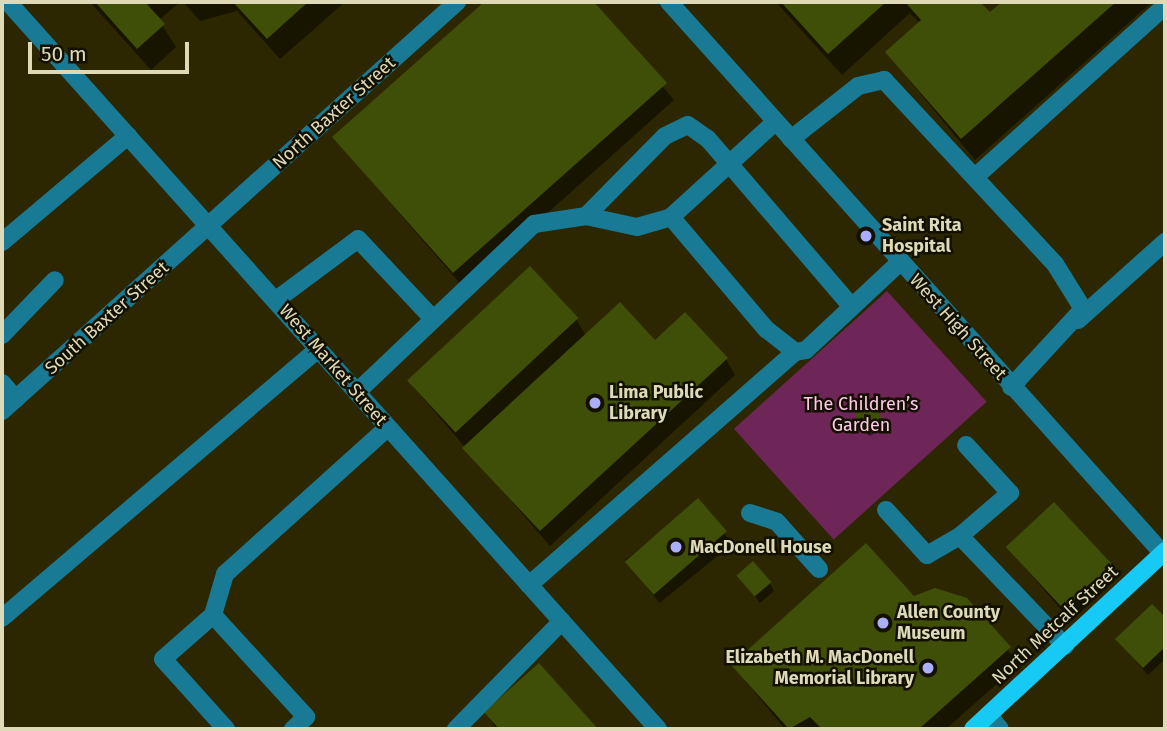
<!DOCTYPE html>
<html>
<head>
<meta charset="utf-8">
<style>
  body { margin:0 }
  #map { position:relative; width:1167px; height:731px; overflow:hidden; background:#2c2701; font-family:"Fira Sans",sans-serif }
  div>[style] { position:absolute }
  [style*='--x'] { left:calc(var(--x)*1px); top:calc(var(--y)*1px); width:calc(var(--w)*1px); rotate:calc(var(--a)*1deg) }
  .green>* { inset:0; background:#6e2558; transform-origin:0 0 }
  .shadow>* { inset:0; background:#0007; transform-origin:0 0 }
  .building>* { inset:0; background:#404f08; transform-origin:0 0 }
  .round { border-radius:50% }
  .minor>* { height:18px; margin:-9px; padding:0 9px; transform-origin:9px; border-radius:9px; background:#187a94 }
  .major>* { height:18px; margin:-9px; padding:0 9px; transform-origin:9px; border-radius:9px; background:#17caf5 }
  .dots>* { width:19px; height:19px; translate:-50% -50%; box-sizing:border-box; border:4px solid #141000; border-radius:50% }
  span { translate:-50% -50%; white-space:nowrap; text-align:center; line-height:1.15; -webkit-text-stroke:5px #141000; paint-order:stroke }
  .street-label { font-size:18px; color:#dedab8 }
  .poi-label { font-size:18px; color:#dedab8; font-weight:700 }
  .left { translate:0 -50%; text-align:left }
  .right { translate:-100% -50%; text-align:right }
  .park-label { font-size:18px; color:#fcc9e8 }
  .frame { position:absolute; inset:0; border:4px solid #dedab8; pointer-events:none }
  .scale { position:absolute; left:28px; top:42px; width:161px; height:32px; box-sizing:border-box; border:4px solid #dedab8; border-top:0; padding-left:9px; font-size:21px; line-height:24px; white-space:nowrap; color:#dedab8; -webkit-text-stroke:5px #141000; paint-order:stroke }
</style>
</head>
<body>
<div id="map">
  <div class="green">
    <i style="left:887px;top:291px;width:149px;height:206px;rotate:48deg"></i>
  </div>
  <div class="shadow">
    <i style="clip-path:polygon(90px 2px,180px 2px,159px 20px,176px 47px,151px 70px)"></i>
    <i style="clip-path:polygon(183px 2px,345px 2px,280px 59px,237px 11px,200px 21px)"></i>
    <i style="clip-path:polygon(487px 2px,592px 2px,674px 100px,464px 288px,334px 138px)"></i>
    <i style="clip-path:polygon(776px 2px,978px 2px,990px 15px,1004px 2px,1152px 2px,975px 160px,887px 53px,920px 23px,910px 13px,842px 75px)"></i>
    <i style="clip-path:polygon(576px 319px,586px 336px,726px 359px,735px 375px,550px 546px,409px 382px)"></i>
    <i style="clip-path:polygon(876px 410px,878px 431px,870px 436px,859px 428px,860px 412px)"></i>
    <i style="left:698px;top:501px;width:55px;height:94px;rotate:51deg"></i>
    <i style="clip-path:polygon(1007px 547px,1110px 566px,1117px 578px,1071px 621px)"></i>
    <i style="clip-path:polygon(739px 576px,770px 583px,774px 591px,760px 603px)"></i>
    <i style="clip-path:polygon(966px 599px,1019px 664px,946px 729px,785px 729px,733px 666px)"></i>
    <i style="clip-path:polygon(1152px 606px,1165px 620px,1165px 659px,1148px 675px,1117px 639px)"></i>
    <i style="clip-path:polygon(539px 665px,596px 729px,496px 729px,486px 712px)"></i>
  </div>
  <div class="building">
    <i style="clip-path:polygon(95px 2px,145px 2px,165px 24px,137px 49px)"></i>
    <i style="clip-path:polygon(233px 2px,308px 2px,267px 39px)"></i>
    <i style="clip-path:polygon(484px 2px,594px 2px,667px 83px,453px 273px,332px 137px)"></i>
    <i style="clip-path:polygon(781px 2px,886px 2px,828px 54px)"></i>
    <i style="clip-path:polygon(905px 2px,980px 2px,990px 12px,1002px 2px,1116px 2px,961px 139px,885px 52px,921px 20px)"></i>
    <i style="left:530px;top:266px;width:71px;height:168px;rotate:47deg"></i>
    <i style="clip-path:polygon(620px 302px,655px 340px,685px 312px,728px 358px,540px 531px,462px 448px)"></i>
    <i class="round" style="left:855px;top:406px;width:26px;height:26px"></i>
    <i style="left:698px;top:498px;width:44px;height:97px;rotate:49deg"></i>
    <i style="left:1054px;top:502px;width:86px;height:66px;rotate:47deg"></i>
    <i style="clip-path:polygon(866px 543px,914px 596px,935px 588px,967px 598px,1011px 647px,919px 729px,822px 729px,810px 717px,789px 729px,731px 665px)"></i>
    <i style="left:753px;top:561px;width:28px;height:22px;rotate:49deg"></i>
    <i style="clip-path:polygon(1152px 604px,1165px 617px,1165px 647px,1143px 668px,1115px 639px)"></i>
    <i style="clip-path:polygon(539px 663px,598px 729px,499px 729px,484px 712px)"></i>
  </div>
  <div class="minor">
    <i style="--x:8;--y:2;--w:975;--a:48.2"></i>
    <i style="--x:669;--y:2;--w:744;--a:48.16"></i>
    <i style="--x:791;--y:139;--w:85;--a:-38.3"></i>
    <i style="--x:858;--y:86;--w:27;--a:-13"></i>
    <i style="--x:884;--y:80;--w:251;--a:47.1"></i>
    <i style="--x:1055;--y:264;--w:53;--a:58.1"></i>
    <i style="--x:1083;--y:309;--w:106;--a:132.7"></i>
    <i style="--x:975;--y:177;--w:256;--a:-42"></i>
    <i style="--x:586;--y:216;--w:112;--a:-45.4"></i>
    <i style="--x:665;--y:136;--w:25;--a:-26"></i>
    <i style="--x:688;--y:125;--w:24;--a:35"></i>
    <i style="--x:708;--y:139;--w:221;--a:49.4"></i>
    <i style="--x:671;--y:217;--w:147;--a:49.7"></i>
    <i style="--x:766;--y:329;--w:37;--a:38"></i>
    <i style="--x:795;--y:352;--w:11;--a:-10"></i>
    <i style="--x:806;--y:350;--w:129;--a:-43.1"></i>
    <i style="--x:2;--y:242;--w:165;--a:-40.1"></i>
    <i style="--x:276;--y:300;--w:102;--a:-36.6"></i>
    <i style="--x:358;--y:239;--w:110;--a:46.8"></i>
    <i style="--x:1078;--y:320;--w:117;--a:-41.9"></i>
    <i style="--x:2;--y:335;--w:76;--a:-46.1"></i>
    <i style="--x:2;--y:383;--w:21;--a:49"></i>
    <i style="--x:357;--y:392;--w:244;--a:-43.5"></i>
    <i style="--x:534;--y:224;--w:53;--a:-8.7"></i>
    <i style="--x:586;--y:216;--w:52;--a:12.2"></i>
    <i style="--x:637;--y:227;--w:35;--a:-16"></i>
    <i style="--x:671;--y:217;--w:141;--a:-42.4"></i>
    <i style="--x:2;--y:411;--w:612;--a:-41.95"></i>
    <i style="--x:886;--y:510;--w:61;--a:47.7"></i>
    <i style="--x:927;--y:555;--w:38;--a:-30"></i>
    <i style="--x:960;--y:536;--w:152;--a:46.3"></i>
    <i style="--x:750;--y:513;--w:28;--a:18"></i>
    <i style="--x:777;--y:522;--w:63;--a:48.2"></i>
    <i style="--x:960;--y:536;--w:66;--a:-40.7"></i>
    <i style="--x:1010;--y:493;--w:65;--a:-132.5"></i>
    <i style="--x:529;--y:585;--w:354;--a:-41.2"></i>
    <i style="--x:213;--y:615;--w:43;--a:-73.7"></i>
    <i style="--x:225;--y:574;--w:219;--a:-42"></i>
    <i style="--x:2;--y:618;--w:415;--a:-40.4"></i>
    <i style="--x:988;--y:715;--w:18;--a:49"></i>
    <i style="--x:226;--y:729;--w:94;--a:-132"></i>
    <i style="--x:163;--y:659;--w:67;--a:-41.3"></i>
    <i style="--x:213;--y:615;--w:138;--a:47.6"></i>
    <i style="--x:306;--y:717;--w:18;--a:137"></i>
    <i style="--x:456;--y:729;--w:151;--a:-45.5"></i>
  </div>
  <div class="major">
    <i style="--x:973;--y:729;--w:262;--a:-42.8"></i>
  </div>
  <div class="dots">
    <i style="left:866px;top:236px;background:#abaffb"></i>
    <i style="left:595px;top:403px;background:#abaffb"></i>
    <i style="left:676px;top:547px;background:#abaffb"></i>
    <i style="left:883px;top:623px;background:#abaffb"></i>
    <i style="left:928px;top:668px;background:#abaffb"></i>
  </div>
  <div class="street-label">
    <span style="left:334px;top:113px;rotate:-42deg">North Baxter Street</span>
    <span style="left:107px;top:318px;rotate:-42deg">South Baxter Street</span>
    <span style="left:958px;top:327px;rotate:48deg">West High Street</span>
    <span style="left:333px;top:365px;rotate:49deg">West Market Street</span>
    <span style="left:1055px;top:625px;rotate:-43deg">North Metcalf Street</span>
  </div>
  <div class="poi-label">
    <span class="left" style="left:882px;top:236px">Saint Rita<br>Hospital</span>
    <span class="left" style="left:609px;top:403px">Lima Public<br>Library</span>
    <span class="left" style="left:690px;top:547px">MacDonell House</span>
    <span class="left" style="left:897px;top:623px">Allen County<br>Museum</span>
    <span class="right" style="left:914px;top:668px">Elizabeth M. MacDonell<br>Memorial Library</span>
  </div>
  <div class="park-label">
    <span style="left:861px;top:415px">The Children’s<br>Garden</span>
  </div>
  <div class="frame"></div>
  <div class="scale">50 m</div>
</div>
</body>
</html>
